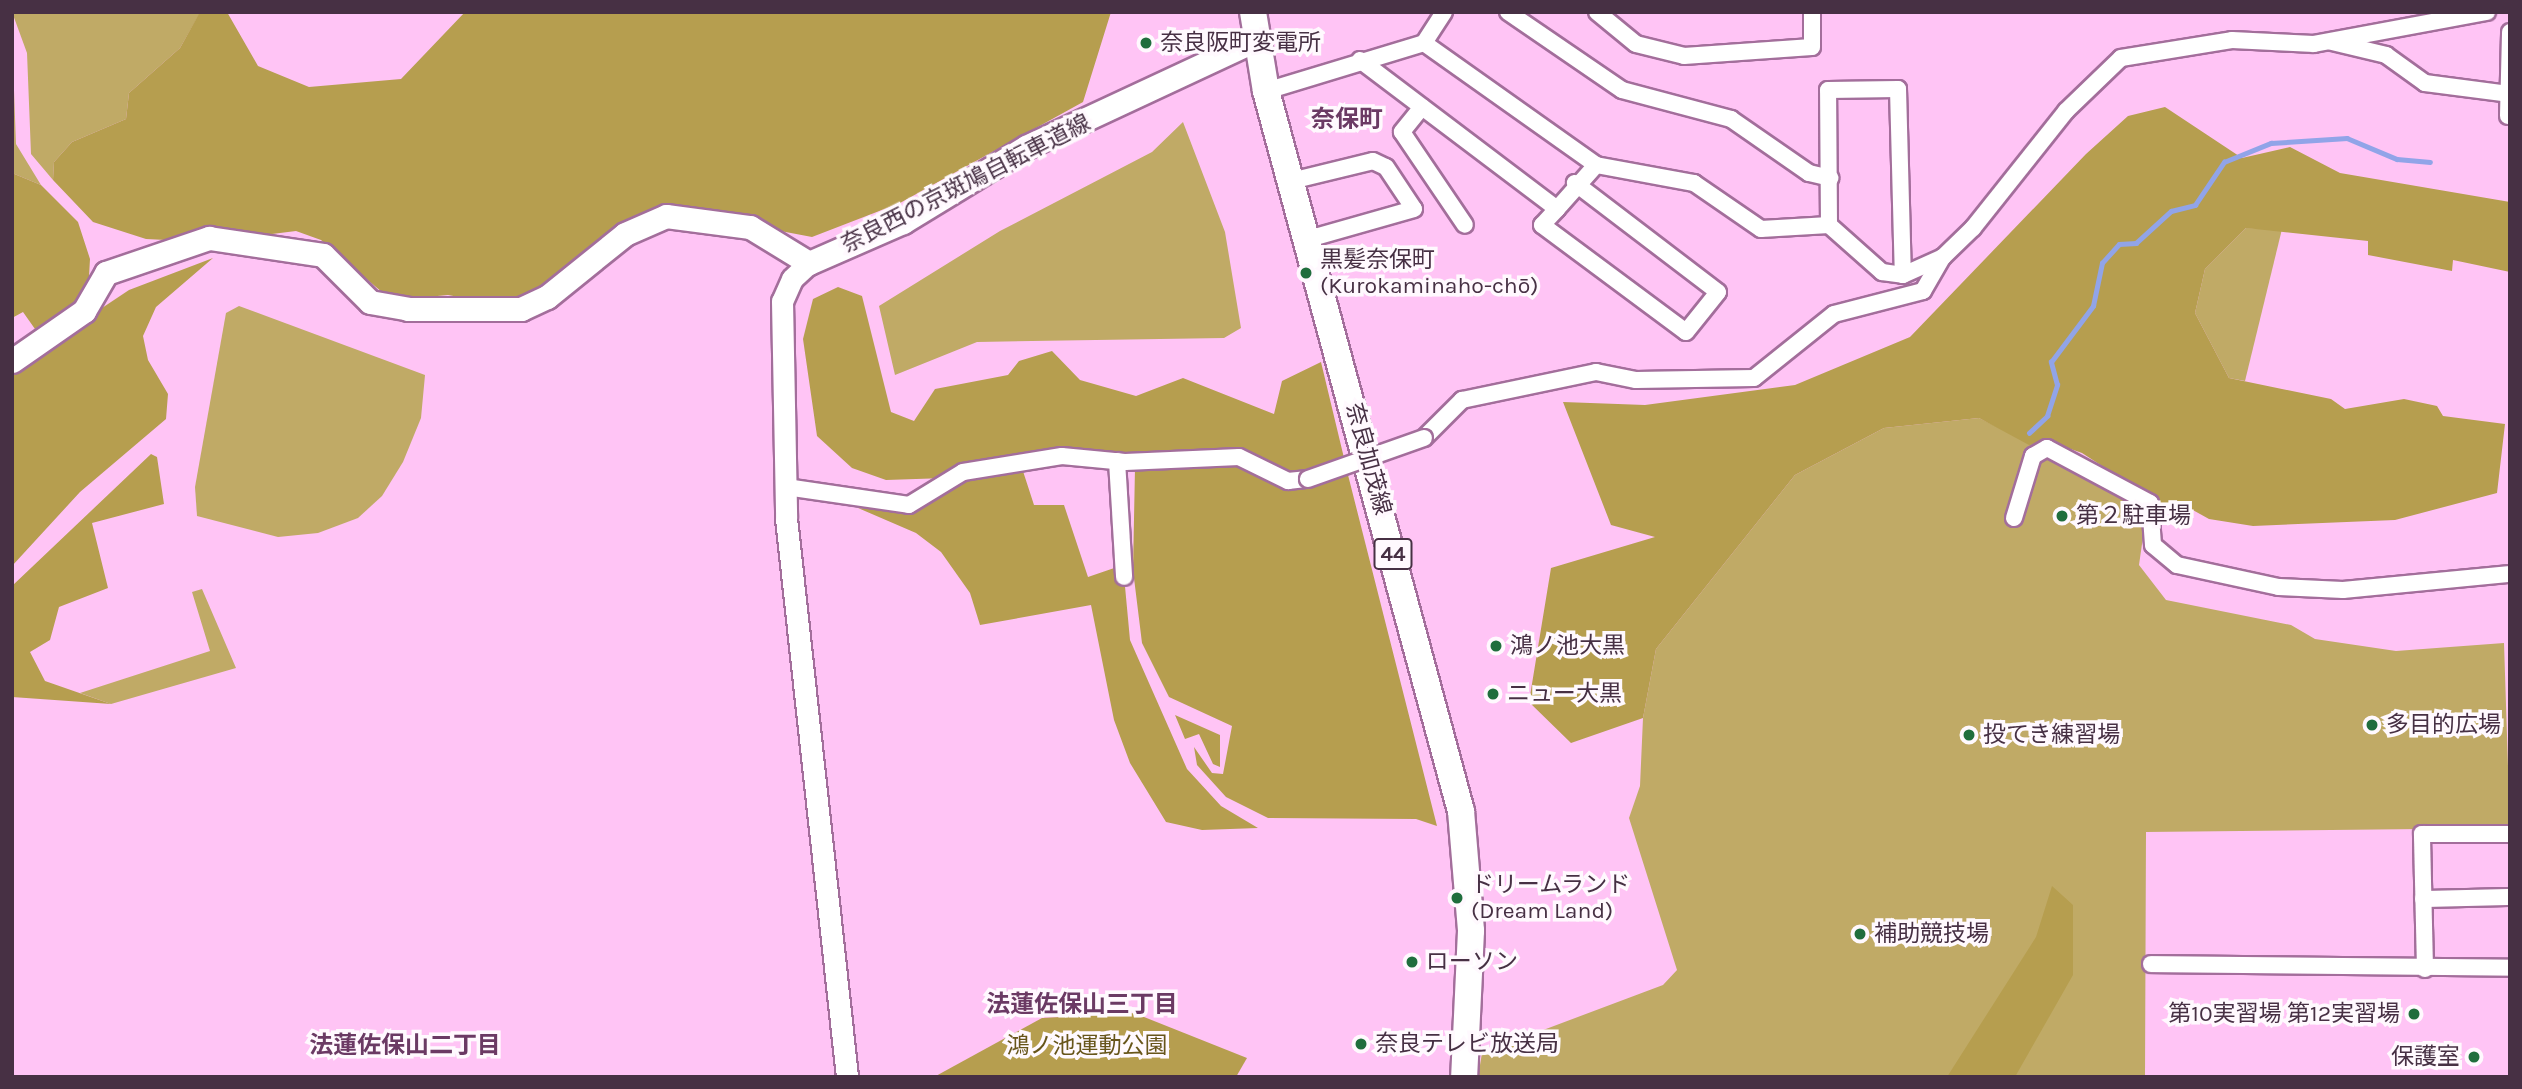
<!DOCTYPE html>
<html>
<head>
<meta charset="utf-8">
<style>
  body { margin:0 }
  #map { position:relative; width:2522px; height:1089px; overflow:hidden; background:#ffc4f5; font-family:Karla,"Noto Sans JP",sans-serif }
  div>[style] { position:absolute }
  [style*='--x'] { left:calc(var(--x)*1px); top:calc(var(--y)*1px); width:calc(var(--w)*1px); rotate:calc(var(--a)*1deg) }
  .green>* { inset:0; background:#c0aa66 }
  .forest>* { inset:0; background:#b69e4f }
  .stream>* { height:4.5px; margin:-2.25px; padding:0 2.25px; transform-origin:2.25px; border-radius:2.25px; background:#91a4e8 }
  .roads { filter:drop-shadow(2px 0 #a36e9b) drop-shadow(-2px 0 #a36e9b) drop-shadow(0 2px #a36e9b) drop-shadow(0 -2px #a36e9b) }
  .minor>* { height:16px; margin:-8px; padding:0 8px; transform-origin:8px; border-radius:8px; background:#fff }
  .tertiary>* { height:21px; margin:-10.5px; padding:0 10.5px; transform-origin:10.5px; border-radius:10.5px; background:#fff }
  .secondary>* { height:23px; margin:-11.5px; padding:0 11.5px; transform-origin:11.5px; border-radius:11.5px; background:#fff }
  .primary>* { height:26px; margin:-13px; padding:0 13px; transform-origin:13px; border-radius:13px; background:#fff }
  .bridges { filter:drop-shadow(2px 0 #a36e9b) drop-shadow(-2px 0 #a36e9b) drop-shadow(0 2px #a36e9b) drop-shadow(0 -2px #a36e9b) }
  .minor-bridge>* { height:16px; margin:-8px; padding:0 8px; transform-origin:8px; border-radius:8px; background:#fff }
  .dots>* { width:19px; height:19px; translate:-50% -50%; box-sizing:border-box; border:4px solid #fff9fe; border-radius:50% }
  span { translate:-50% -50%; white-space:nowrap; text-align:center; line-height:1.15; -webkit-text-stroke:7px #fff9fe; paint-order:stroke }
  .shield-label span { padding:2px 5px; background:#fff9fe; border:2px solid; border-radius:5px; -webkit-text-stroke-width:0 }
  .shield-label { font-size:21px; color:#473044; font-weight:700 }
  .poi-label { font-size:23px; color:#473044 }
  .left { translate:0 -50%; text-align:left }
  .right { translate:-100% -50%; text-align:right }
  .street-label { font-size:23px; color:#473044 }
  .park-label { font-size:23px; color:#67551a }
  .neighbourhood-label { font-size:24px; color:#6b3a64; font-weight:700 }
  .frame { position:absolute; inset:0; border:14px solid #473044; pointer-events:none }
</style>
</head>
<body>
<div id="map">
  <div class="green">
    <i style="clip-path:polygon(12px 12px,200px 12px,200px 13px,180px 48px,129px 93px,126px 119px,72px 142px,54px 162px,53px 180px,31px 154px,27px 53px)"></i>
    <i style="clip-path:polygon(12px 36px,16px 144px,41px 185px,12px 173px)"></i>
    <i style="clip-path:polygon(1183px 122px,1225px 232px,1241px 328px,1224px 338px,977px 342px,895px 375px,879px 306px,1000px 231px,1152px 152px)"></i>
    <i style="clip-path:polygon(2246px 228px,2282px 229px,2245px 381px,2229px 378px,2195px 313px,2205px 269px)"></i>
    <i style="clip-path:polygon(239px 306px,425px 375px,421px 418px,403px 462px,382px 496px,358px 518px,318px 533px,278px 537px,197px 516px,195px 487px,226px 313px)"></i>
    <i style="clip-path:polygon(1979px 418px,2079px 467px,2146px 516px,2139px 565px,2166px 600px,2291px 625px,2315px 639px,2396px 651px,2504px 643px,2510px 828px,2146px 832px,2145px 1077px,1478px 1077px,1482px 1053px,1663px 985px,1677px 970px,1629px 818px,1640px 786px,1643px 718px,1656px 649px,1795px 475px,1884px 428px)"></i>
    <i style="clip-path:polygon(202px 589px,236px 668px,111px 704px,80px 693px,210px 651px,192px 592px)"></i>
  </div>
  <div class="forest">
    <i style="clip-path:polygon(200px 12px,227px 12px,258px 66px,309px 87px,401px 79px,465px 12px,1111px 12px,1083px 102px,900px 203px,812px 237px,679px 212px,514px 307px,448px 295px,405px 299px,383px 293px,321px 240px,296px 231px,207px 242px,146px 239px,93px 222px,53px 180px,54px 162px,72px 142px,126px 119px,129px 93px,180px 48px)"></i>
    <i style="clip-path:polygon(2165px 107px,2242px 158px,2290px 147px,2340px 173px,2510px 202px,2510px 272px,2453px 260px,2452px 271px,2368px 255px,2368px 241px,2246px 228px,2205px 269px,2195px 313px,2229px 378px,2331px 399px,2345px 409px,2404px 399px,2437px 406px,2443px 416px,2505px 424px,2497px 493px,2395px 520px,2253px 526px,2209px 519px,2191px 509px,2158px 509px,2150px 497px,2082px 453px,2048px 441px,2029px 445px,1979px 418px,1884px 428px,1795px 475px,1656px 649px,1643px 718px,1571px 743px,1529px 702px,1551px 568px,1655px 537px,1611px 525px,1563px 402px,1645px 405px,1795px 385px,1910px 337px,2086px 154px,2128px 116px)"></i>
    <i style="clip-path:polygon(12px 173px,41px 185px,78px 222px,90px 259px,88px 294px,35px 329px,23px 312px,12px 318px)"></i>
    <i style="clip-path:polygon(213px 258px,156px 307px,143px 336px,148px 360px,168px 394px,166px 419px,80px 492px,12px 566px,12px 368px,129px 290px)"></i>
    <i style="clip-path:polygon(838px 287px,862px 296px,891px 412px,914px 421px,935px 389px,1008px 375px,1019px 361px,1052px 351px,1080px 380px,1136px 396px,1183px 378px,1274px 414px,1282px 381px,1321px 362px,1344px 458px,1289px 476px,1243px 452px,1197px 457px,1069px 452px,946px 478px,886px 480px,852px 468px,817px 436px,803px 339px,813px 299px)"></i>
    <i style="clip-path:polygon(151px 454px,157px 457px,164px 504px,92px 523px,108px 588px,59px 607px,50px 640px,30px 652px,45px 681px,111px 704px,12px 697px,12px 586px)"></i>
    <i style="clip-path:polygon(1233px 463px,1274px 482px,1347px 471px,1437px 826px,1416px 819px,1268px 818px,1226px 797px,1197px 765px,1194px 747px,1212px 773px,1223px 774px,1232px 726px,1169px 697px,1142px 643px,1133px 570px,1135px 468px)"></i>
    <i style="clip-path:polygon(1021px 465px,1034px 505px,1064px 505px,1088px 577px,1123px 565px,1130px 640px,1187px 769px,1221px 806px,1258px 828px,1202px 830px,1166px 822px,1130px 763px,1114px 720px,1091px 605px,980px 625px,970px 593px,941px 552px,916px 533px,858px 508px,906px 511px,970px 475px)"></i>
    <i style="clip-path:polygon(1175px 715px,1220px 735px,1220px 767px,1213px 764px,1199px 734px,1185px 739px)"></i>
    <i style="clip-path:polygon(2052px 886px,2073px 905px,2073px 975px,2015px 1077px,1947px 1077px,2036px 937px)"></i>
    <i style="clip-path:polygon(1134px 1013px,1247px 1058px,1236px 1077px,934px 1077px,1042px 1018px)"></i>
  </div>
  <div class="stream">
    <i style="--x:2029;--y:433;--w:25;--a:-43"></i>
    <i style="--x:2047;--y:416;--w:33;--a:-72"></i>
    <i style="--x:2057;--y:385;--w:24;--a:-105"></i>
    <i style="--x:2051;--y:362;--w:70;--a:-53.1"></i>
    <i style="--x:2093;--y:306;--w:44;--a:-78.2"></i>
    <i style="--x:2102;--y:263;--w:25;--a:-48"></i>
    <i style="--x:2119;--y:244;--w:17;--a:-3"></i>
    <i style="--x:2136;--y:243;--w:47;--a:-42.4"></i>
    <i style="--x:2171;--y:211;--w:25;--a:-14"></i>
    <i style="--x:2195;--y:205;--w:52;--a:-56"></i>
    <i style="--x:2224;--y:162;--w:51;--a:-22"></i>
    <i style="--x:2271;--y:143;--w:76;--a:-3.8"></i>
    <i style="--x:2347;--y:138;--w:54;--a:22.8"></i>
    <i style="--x:2397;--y:159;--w:33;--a:5"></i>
  </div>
  <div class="roads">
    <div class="minor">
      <i style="--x:1508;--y:12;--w:138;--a:34.4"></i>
      <i style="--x:1622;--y:90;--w:113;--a:14.9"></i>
      <i style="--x:1731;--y:119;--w:95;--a:34.7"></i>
      <i style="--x:1809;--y:173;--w:22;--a:13"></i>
      <i style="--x:1597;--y:12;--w:50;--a:39.4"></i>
      <i style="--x:1636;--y:44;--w:49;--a:14"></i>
      <i style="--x:1684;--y:56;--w:128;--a:-4"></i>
      <i style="--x:1812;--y:47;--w:35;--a:-90"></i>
      <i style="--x:2332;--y:42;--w:56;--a:13.5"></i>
      <i style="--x:2386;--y:55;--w:48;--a:35.7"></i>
      <i style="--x:2425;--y:83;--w:86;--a:7.4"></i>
      <i style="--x:1424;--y:43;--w:37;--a:-57"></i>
      <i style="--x:1360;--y:60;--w:247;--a:37.1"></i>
      <i style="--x:1557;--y:209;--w:59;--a:-48.4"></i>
      <i style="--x:1266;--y:91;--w:165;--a:-16.9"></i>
      <i style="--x:1424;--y:43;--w:211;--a:35.3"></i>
      <i style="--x:1596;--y:165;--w:100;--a:10.4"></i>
      <i style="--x:1694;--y:183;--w:81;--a:34.5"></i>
      <i style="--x:1761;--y:229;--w:68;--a:-3.4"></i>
      <i style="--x:1829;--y:225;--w:71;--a:41.6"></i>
      <i style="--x:1882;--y:272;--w:21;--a:8"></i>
      <i style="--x:1903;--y:275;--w:44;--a:-24.2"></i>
      <i style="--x:1943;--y:257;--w:42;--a:-44"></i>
      <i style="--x:1973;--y:228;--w:149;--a:-51.5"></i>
      <i style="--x:2066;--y:111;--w:76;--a:-43.9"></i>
      <i style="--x:2121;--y:58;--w:112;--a:-9.2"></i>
      <i style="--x:2232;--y:40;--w:82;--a:2.8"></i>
      <i style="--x:2314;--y:44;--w:176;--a:-10.5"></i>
      <i style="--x:1422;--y:107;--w:32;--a:129"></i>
      <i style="--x:1402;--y:132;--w:112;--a:55.9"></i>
      <i style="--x:2508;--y:116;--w:84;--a:-88.6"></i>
      <i style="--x:1291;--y:181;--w:84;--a:-13.7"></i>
      <i style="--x:1373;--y:161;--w:14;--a:25"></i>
      <i style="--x:1386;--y:167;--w:50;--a:56.3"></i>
      <i style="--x:1414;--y:209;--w:110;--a:164.2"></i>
      <i style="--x:1557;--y:209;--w:22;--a:133"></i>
      <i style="--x:1542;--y:225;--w:179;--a:36.6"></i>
      <i style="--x:1686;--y:332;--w:51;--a:-51.3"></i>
      <i style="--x:1718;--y:292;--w:180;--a:-142.7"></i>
      <i style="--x:1829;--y:225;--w:135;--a:-90.4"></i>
      <i style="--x:1828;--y:90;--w:70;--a:-0.8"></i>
      <i style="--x:1898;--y:89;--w:186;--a:88.5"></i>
      <i style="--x:1424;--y:438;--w:54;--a:-45"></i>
      <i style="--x:1462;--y:400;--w:137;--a:-11.8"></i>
      <i style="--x:1596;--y:372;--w:41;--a:11.3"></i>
      <i style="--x:1636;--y:380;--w:118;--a:-1"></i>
      <i style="--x:1754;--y:378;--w:102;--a:-38.7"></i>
      <i style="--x:1834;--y:314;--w:92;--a:-14.5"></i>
      <i style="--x:1923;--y:291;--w:39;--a:-60"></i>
      <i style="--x:1117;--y:461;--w:116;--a:86.5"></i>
      <i style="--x:786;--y:487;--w:124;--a:8.3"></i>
      <i style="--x:909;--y:505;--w:63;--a:-31.4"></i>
      <i style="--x:963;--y:472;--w:100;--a:-9.2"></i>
      <i style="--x:1062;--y:456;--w:63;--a:5.4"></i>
      <i style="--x:1125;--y:462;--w:114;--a:-2.5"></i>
      <i style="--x:1239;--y:457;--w:55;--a:26.1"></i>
      <i style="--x:1288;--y:481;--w:20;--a:-6"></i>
      <i style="--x:2014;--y:518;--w:65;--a:-73"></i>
      <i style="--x:2033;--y:456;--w:16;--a:-30"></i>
      <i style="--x:2047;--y:448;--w:117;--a:28.1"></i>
      <i style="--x:2150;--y:503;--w:42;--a:85.9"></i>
      <i style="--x:2153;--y:545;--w:31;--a:40"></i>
      <i style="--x:2177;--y:565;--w:104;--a:12.2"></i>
      <i style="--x:2279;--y:587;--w:64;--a:2.7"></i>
      <i style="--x:2343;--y:590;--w:168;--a:-5.5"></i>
      <i style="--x:2423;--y:899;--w:87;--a:-1.3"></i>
      <i style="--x:2151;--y:964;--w:359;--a:0.6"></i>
      <i style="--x:2425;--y:969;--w:135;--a:-91.3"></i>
      <i style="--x:2422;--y:834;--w:88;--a:0"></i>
    </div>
    <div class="tertiary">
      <i style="--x:809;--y:263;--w:23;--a:137"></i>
      <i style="--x:792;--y:279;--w:24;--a:114"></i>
      <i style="--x:782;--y:301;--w:217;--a:88.9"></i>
      <i style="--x:786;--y:518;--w:562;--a:83.77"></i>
    </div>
    <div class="secondary">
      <i style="--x:12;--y:361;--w:88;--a:-34.8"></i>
      <i style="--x:84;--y:311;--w:44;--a:-59.9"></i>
      <i style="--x:106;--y:273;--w:109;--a:-18.8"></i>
      <i style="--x:209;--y:238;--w:115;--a:8.5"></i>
      <i style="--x:323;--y:255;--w:66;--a:45"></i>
      <i style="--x:370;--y:302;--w:39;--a:10"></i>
      <i style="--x:408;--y:309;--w:113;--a:0"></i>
      <i style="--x:521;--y:309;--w:29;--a:-25"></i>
      <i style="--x:547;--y:297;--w:100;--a:-38.9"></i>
      <i style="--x:625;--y:234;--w:45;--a:-23.7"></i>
      <i style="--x:666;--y:216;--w:85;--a:7.5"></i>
      <i style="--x:750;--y:227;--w:69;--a:31.4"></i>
      <i style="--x:809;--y:263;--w:103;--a:-23.6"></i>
      <i style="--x:903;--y:222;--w:144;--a:-31.4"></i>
      <i style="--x:1026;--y:147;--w:253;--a:-25"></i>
    </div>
    <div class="primary">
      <i style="--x:1253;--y:12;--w:80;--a:80.7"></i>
      <i style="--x:1266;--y:91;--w:746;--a:74.85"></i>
      <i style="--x:1461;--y:811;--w:120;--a:85.2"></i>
      <i style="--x:1471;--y:931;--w:146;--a:92.7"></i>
    </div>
  </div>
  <div class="bridges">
    <div class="minor-bridge">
      <i style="--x:1308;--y:479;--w:123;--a:-19.5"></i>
    </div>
  </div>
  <div class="dots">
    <i style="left:1146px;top:43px;background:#206e3d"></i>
    <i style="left:1306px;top:273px;background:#206e3d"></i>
    <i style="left:2062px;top:516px;background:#206e3d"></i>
    <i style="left:1496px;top:646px;background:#206e3d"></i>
    <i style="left:1493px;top:694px;background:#206e3d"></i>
    <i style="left:2372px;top:725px;background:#206e3d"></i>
    <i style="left:1969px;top:735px;background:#206e3d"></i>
    <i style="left:1457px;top:898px;background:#206e3d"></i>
    <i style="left:1860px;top:934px;background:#206e3d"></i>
    <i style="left:1412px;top:962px;background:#206e3d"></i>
    <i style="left:2414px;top:1014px;background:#206e3d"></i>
    <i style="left:1361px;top:1044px;background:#206e3d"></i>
    <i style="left:2474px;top:1057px;background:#206e3d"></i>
  </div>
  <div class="shield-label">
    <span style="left:1393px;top:554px">44</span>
  </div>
  <div class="poi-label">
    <span class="left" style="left:1160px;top:43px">奈良阪町変電所</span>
    <span class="left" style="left:1320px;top:273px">黒髪奈保町<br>(Kurokaminaho-chō)</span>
    <span class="left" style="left:2076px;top:516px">第２駐車場</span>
    <span class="left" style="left:1510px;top:646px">鴻ノ池大黒</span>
    <span class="left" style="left:1507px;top:694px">ニュー大黒</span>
    <span class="left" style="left:2386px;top:725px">多目的広場</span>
    <span class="left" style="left:1983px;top:735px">投てき練習場</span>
    <span class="left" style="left:1471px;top:898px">ドリームランド<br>(Dream Land)</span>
    <span class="left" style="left:1874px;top:934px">補助競技場</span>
    <span class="left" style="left:1426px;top:962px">ローソン</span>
    <span class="right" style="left:2400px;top:1014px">第10実習場 第12実習場</span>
    <span class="left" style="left:1375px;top:1044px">奈良テレビ放送局</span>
    <span class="right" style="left:2460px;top:1057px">保護室</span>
  </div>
  <div class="street-label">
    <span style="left:966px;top:184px;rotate:-27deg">奈良西の京斑鳩自転車道線</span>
    <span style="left:1368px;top:459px;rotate:75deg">奈良加茂線</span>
  </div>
  <div class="park-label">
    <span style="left:1087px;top:1046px">鴻ノ池運動公園</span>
  </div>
  <div class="neighbourhood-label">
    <span style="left:1347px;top:120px">奈保町</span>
    <span style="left:1082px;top:1005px">法蓮佐保山三丁目</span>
    <span style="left:405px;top:1046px">法蓮佐保山二丁目</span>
  </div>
  <div class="frame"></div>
</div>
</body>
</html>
